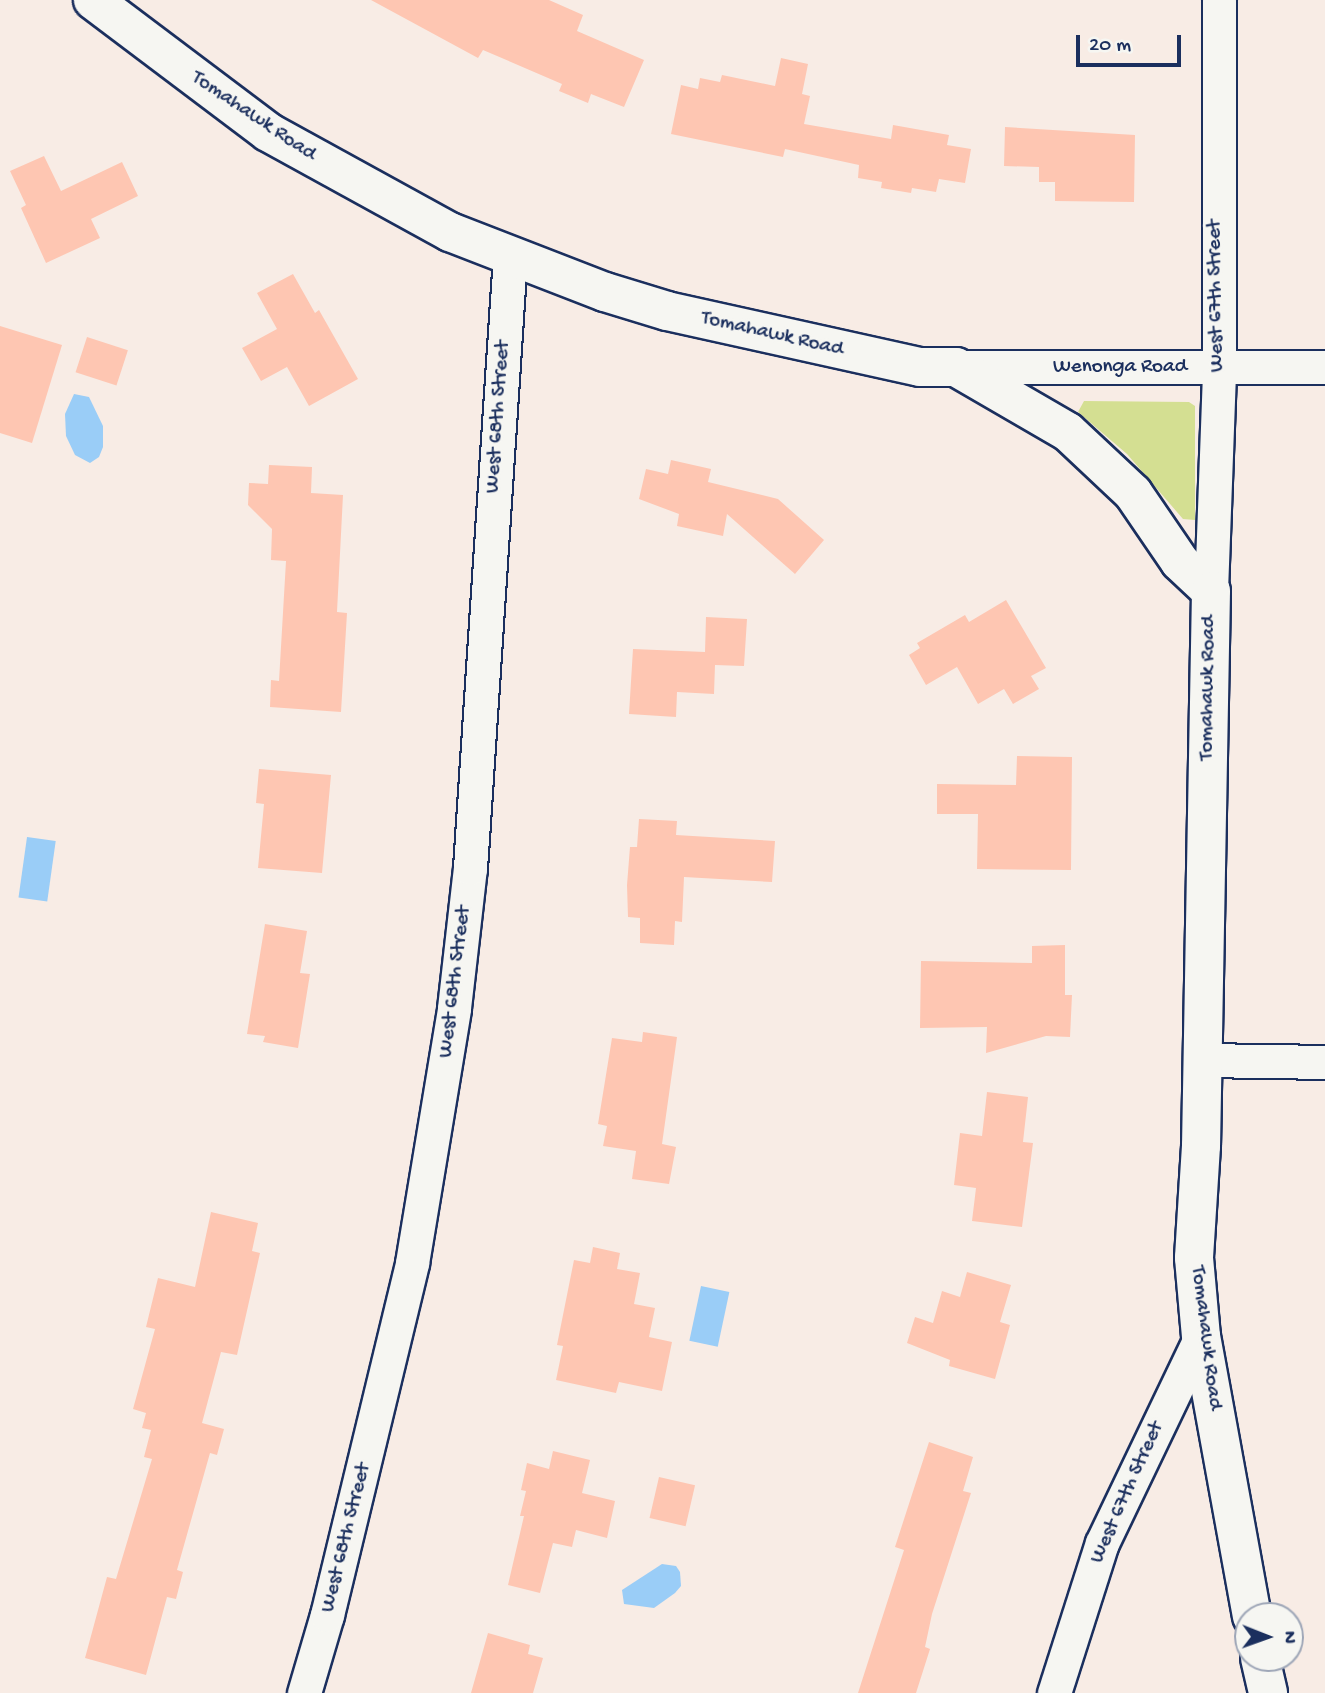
<!DOCTYPE html>
<html>
<head>
<meta charset="utf-8">
<style>
  body { margin:0 }
  #map { position:relative; width:1325px; height:1693px; overflow:hidden; background:#f8ece5; font-family:"Gochi Hand",sans-serif }
  div>[style] { position:absolute }
  [style*='--x'] { left:calc(var(--x)*1px); top:calc(var(--y)*1px); width:calc(var(--w)*1px); rotate:calc(var(--a)*1deg) }
  .green>* { inset:0; background:#d4df92 }
  .water>* { inset:0; background:#9acdf7; transform-origin:0 0 }
  .building>* { inset:0; background:#fec6b2; transform-origin:0 0 }
  .roads { filter:drop-shadow(2px 0 #1b2f5e) drop-shadow(-2px 0 #1b2f5e) drop-shadow(0 2px #1b2f5e) drop-shadow(0 -2px #1b2f5e) }
  .minor>* { height:33px; margin:-16.5px; padding:0 16.5px; transform-origin:16.5px; border-radius:16.5px; background:#f6f6f2 }
  .tertiary>* { height:38px; margin:-19px; padding:0 19px; transform-origin:19px; border-radius:19px; background:#f6f6f2 }
  span { translate:-50% -50%; white-space:nowrap; text-align:center; line-height:1.15; -webkit-text-stroke:5px #f6f6f2; paint-order:stroke }
  .street-label { font-size:21px; color:#1b2f5e }
  .north { position:absolute; left:1234px; top:1602px; width:70px; height:70px; box-sizing:border-box; background:#f6f6f2; border:2px solid #9ea6b7; border-radius:50%; rotate:91deg; font-size:19px; font-weight:700; line-height:28px; text-align:center; color:#1b2f5e }
  .north::after { content:''; display:block; margin:auto; width:24px; height:32px; background:#1b2f5e; clip-path:polygon(50% 0,100% 100%,50% 72%,0 100%) }
  .scale { position:absolute; left:1076px; top:35px; width:105px; height:32px; box-sizing:border-box; border:4px solid #1b2f5e; border-top:0; padding-left:9px; font-size:21px; line-height:24px; white-space:nowrap; color:#1b2f5e; -webkit-text-stroke:5px #f6f6f2; paint-order:stroke }
</style>
</head>
<body>
<div id="map">
  <div class="green">
    <i style="clip-path:polygon(1084px 401px,1189px 402px,1195px 406px,1195px 520px,1183px 519px,1127px 454px,1078px 412px)"></i>
  </div>
  <div class="water">
    <i style="clip-path:polygon(74px 394px,89px 397px,103px 426px,103px 447px,99px 457px,90px 463px,75px 455px,66px 436px,65px 414px)"></i>
    <i style="left:27px;top:837px;width:29px;height:61px;rotate:8deg"></i>
    <i style="left:701px;top:1286px;width:29px;height:56px;rotate:12deg"></i>
    <i style="clip-path:polygon(662px 1564px,676px 1566px,680px 1572px,681px 1586px,675px 1593px,654px 1608px,624px 1604px,622px 1590px)"></i>
  </div>
  <div class="building">
    <i style="clip-path:polygon(371px 0,549px 0,583px 15px,577px 31px,644px 60px,624px 107px,591px 94px,588px 103px,559px 91px,562px 84px,483px 50px,478px 58px)"></i>
    <i style="clip-path:polygon(781px 58px,808px 64px,802px 94px,810px 96px,804px 124px,891px 139px,893px 125px,949px 135px,947px 145px,971px 149px,965px 183px,939px 179px,936px 192px,912px 188px,911px 193px,881px 188px,882px 182px,858px 178px,859px 165px,785px 149px,783px 157px,671px 134px,681px 85px,698px 89px,700px 78px,720px 82px,722px 75px,775px 86px)"></i>
    <i style="clip-path:polygon(1005px 127px,1135px 135px,1134px 202px,1055px 201px,1055px 182px,1039px 182px,1039px 167px,1004px 166px)"></i>
    <i style="clip-path:polygon(44px 156px,61px 191px,122px 162px,138px 196px,91px 219px,100px 238px,46px 263px,21px 208px,26px 205px,10px 171px)"></i>
    <i style="clip-path:polygon(293px 274px,315px 313px,319px 310px,358px 379px,309px 406px,287px 367px,261px 381px,242px 348px,277px 329px,257px 293px)"></i>
    <i style="clip-path:polygon(0 326px,62px 345px,32px 443px,0 433px)"></i>
    <i style="left:87px;top:337px;width:43px;height:37px;rotate:18deg"></i>
    <i style="clip-path:polygon(671px 460px,711px 469px,708px 482px,778px 499px,824px 540px,795px 574px,727px 514px,723px 536px,677px 526px,679px 514px,639px 499px,646px 469px,668px 474px)"></i>
    <i style="clip-path:polygon(269px 465px,312px 467px,311px 493px,343px 495px,337px 612px,347px 613px,341px 712px,270px 707px,271px 680px,279px 681px,286px 561px,271px 560px,272px 529px,248px 505px,249px 483px,268px 484px)"></i>
    <i style="clip-path:polygon(1006px 600px,1046px 668px,1031px 676px,1039px 689px,1013px 704px,1004px 689px,978px 704px,957px 667px,926px 685px,909px 655px,920px 648px,917px 643px,965px 615px,969px 622px)"></i>
    <i style="clip-path:polygon(706px 617px,747px 619px,744px 666px,715px 665px,714px 694px,677px 692px,676px 717px,629px 714px,633px 649px,705px 652px)"></i>
    <i style="clip-path:polygon(1017px 756px,1072px 757px,1071px 870px,977px 869px,978px 814px,937px 814px,937px 784px,1016px 785px)"></i>
    <i style="clip-path:polygon(259px 769px,331px 775px,322px 873px,258px 868px,264px 804px,256px 803px)"></i>
    <i style="clip-path:polygon(639px 819px,677px 821px,676px 835px,775px 841px,772px 882px,684px 877px,682px 922px,675px 921px,674px 945px,640px 943px,640px 918px,628px 917px,627px 885px,630px 847px,637px 847px)"></i>
    <i style="clip-path:polygon(265px 924px,307px 931px,300px 973px,310px 974px,298px 1048px,263px 1042px,265px 1036px,247px 1034px)"></i>
    <i style="clip-path:polygon(1065px 945px,1065px 995px,1072px 995px,1070px 1037px,1046px 1036px,986px 1053px,987px 1027px,920px 1028px,921px 961px,1032px 963px,1032px 946px)"></i>
    <i style="clip-path:polygon(643px 1032px,677px 1037px,662px 1144px,676px 1147px,669px 1184px,632px 1179px,636px 1151px,603px 1146px,607px 1126px,598px 1124px,612px 1038px,642px 1042px)"></i>
    <i style="clip-path:polygon(987px 1092px,1028px 1097px,1023px 1142px,1033px 1143px,1022px 1227px,972px 1221px,976px 1188px,954px 1185px,960px 1133px,982px 1136px)"></i>
    <i style="clip-path:polygon(211px 1212px,258px 1223px,252px 1251px,260px 1253px,237px 1355px,221px 1352px,202px 1423px,224px 1429px,217px 1455px,210px 1453px,177px 1570px,183px 1572px,176px 1599px,167px 1597px,146px 1675px,85px 1658px,107px 1577px,116px 1579px,152px 1459px,144px 1457px,151px 1430px,142px 1428px,146px 1413px,133px 1409px,155px 1329px,146px 1327px,158px 1278px,195px 1287px)"></i>
    <i style="clip-path:polygon(593px 1247px,620px 1253px,617px 1269px,640px 1273px,634px 1304px,655px 1308px,649px 1337px,672px 1342px,662px 1391px,619px 1382px,616px 1393px,556px 1380px,563px 1346px,557px 1345px,574px 1260px,590px 1263px)"></i>
    <i style="clip-path:polygon(967px 1272px,1011px 1285px,1000px 1322px,1010px 1325px,995px 1379px,949px 1366px,950px 1360px,907px 1343px,915px 1317px,933px 1323px,942px 1291px,960px 1297px)"></i>
    <i style="clip-path:polygon(929px 1442px,973px 1457px,963px 1491px,971px 1493px,932px 1614px,925px 1647px,930px 1649px,916px 1693px,858px 1693px,904px 1550px,895px 1547px)"></i>
    <i style="clip-path:polygon(553px 1451px,590px 1460px,582px 1493px,615px 1501px,607px 1538px,576px 1530px,572px 1547px,553px 1543px,540px 1593px,508px 1585px,524px 1516px,520px 1516px,526px 1491px,521px 1490px,527px 1463px,549px 1469px)"></i>
    <i style="left:659px;top:1477px;width:37px;height:42px;rotate:13deg"></i>
    <i style="clip-path:polygon(488px 1633px,530px 1645px,528px 1654px,543px 1658px,533px 1693px,471px 1693px)"></i>
  </div>
  <div class="roads">
    <div class="minor">
      <i style="--x:956;--y:367;--w:369;--a:0"></i>
      <i style="--x:1211;--y:591;--w:222;--a:-87.9"></i>
      <i style="--x:1219;--y:369;--w:369;--a:-90"></i>
      <i style="--x:1202;--y:1060;--w:123;--a:0.9"></i>
      <i style="--x:304;--y:1693;--w:81;--a:-73.6"></i>
      <i style="--x:327;--y:1615;--w:362;--a:-76.4"></i>
      <i style="--x:412;--y:1263;--w:258;--a:-80.6"></i>
      <i style="--x:454;--y:1008;--w:141;--a:-83.5"></i>
      <i style="--x:470;--y:868;--w:613;--a:-86.26"></i>
      <i style="--x:1054;--y:1693;--w:157;--a:-72.3"></i>
      <i style="--x:1102;--y:1543;--w:229;--a:-64.4"></i>
    </div>
    <div class="tertiary">
      <i style="--x:93;--y:0;--w:219;--a:37"></i>
      <i style="--x:268;--y:132;--w:208;--a:28.8"></i>
      <i style="--x:450;--y:232;--w:166;--a:21.2"></i>
      <i style="--x:605;--y:292;--w:65;--a:17"></i>
      <i style="--x:667;--y:311;--w:259;--a:12.5"></i>
      <i style="--x:920;--y:367;--w:36;--a:0"></i>
      <i style="--x:956;--y:367;--w:129;--a:30.1"></i>
      <i style="--x:1068;--y:432;--w:89;--a:43.2"></i>
      <i style="--x:1133;--y:493;--w:83;--a:55.7"></i>
      <i style="--x:1180;--y:562;--w:42;--a:43.1"></i>
      <i style="--x:1211;--y:591;--w:555;--a:91.03"></i>
      <i style="--x:1201;--y:1146;--w:112;--a:93.6"></i>
      <i style="--x:1194;--y:1258;--w:78;--a:84.9"></i>
      <i style="--x:1201;--y:1336;--w:285;--a:79.7"></i>
      <i style="--x:1260;--y:1658;--w:36;--a:77"></i>
    </div>
  </div>
  <div class="street-label">
    <span style="left:253px;top:117px;rotate:34deg">Tomahawk Road</span>
    <span style="left:1217px;top:296px;rotate:-91deg">West 67th Street</span>
    <span style="left:772px;top:335px;rotate:13deg">Tomahawk Road</span>
    <span style="left:1120px;top:368px">Wenonga Road</span>
    <span style="left:499px;top:417px;rotate:-86deg">West 68th Street</span>
    <span style="left:1209px;top:688px;rotate:-89deg">Tomahawk Road</span>
    <span style="left:456px;top:982px;rotate:-83deg">West 68th Street</span>
    <span style="left:1205px;top:1338px;rotate:83deg">Tomahawk Road</span>
    <span style="left:1128px;top:1493px;rotate:-66deg">West 67th Street</span>
    <span style="left:347px;top:1538px;rotate:-76deg">West 68th Street</span>
  </div>
  <div class="north">N</div>
  <div class="scale">20 m</div>
</div>
</body>
</html>
